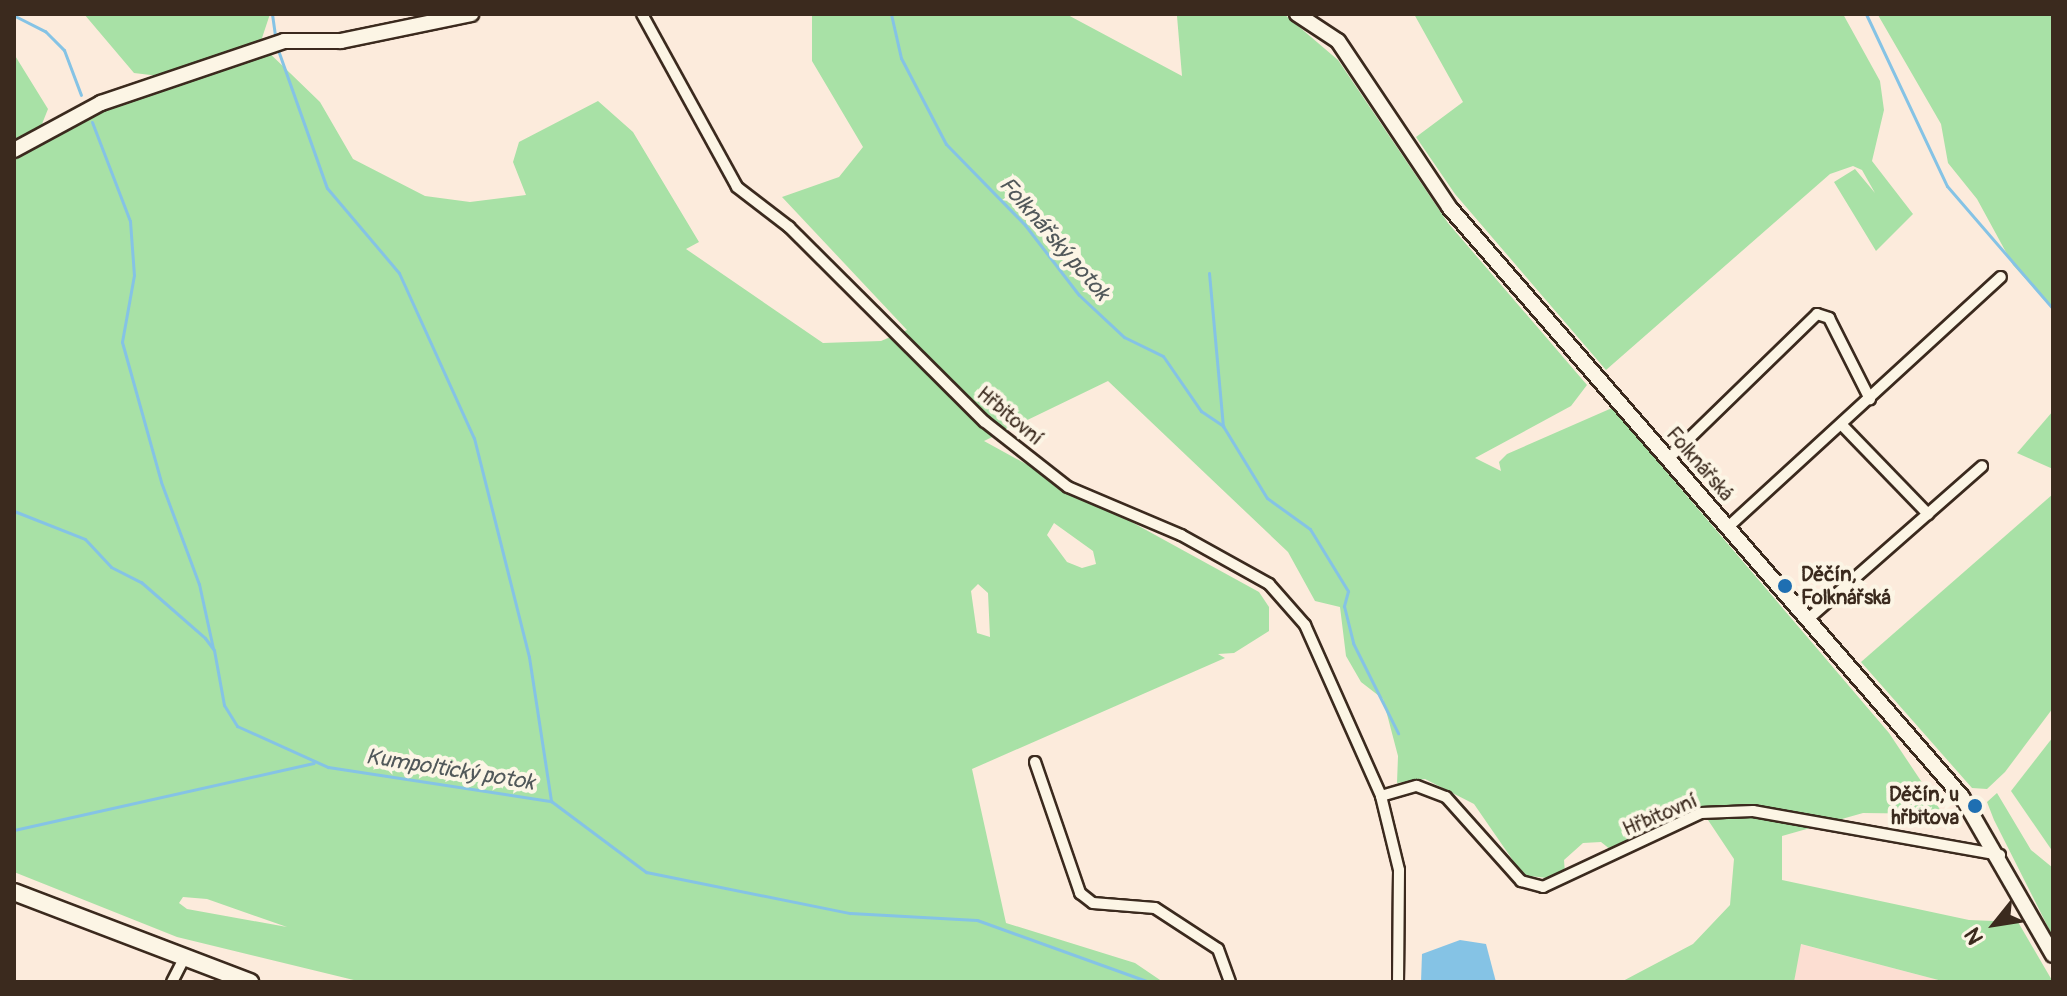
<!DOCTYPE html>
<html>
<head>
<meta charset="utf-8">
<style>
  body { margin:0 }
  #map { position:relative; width:2067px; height:996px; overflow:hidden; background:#fcebdc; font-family:Pangolin,sans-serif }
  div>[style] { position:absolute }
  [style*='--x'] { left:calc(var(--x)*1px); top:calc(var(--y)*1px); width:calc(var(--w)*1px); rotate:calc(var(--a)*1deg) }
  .built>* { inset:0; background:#fcded2 }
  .green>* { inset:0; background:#a8e1a6 }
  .water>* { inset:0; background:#85c3e5 }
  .stream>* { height:3px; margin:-1.5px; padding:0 1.5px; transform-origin:1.5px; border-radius:1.5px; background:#85c3e5 }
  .roads { filter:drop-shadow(2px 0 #3b2a1e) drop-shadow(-2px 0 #3b2a1e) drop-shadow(0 2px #3b2a1e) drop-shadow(0 -2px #3b2a1e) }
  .minor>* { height:10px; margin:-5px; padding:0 5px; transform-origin:5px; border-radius:5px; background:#fcf5e5 }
  .tertiary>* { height:14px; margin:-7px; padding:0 7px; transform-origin:7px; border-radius:7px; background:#fcf5e5 }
  .primary>* { height:16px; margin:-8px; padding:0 8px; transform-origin:8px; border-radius:8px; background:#fcf5e5 }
  .dots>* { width:22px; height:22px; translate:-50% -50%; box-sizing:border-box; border:4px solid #fcf5e5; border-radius:50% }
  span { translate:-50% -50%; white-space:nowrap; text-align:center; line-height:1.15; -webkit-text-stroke:8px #fcf5e5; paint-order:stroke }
  .street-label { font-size:20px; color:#3b2a1e }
  .poi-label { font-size:20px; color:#3b2a1e; font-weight:700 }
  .left { translate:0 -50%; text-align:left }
  .right { translate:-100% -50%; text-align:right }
  .water-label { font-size:22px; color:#51585a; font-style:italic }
  .frame { position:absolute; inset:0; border:16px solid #3b2a1e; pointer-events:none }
  .north { position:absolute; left:1955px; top:884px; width:80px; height:80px; -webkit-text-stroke:6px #fcf5e5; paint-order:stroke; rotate:240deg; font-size:22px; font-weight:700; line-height:32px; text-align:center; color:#3b2a1e }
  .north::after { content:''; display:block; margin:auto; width:28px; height:36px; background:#3b2a1e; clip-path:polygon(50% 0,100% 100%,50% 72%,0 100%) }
</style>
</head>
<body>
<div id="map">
  <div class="built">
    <i style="clip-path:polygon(1800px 944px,1946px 982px,1794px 982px)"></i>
  </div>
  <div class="green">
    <i style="clip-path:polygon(evenodd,84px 14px,270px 14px,260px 44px,320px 102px,353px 159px,425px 196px,470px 202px,526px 195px,513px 162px,519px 142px,598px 101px,633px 132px,699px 242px,686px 249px,823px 343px,881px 341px,907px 330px,782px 197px,839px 177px,863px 147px,812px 61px,812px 14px,1066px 14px,1182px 76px,1177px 16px,1284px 14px,1338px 60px,1448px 223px,1587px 385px,1571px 406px,1475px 458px,1501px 471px,1499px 462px,1507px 454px,1612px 408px,1889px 733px,1943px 814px,1863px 813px,1782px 836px,1782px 880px,1969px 920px,2018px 922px,2053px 982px,1946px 982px,1801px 944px,1794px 982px,1621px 982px,1693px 944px,1730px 905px,1734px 859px,1700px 808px,1611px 850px,1601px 842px,1583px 843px,1564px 860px,1565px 874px,1555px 879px,1523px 875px,1474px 804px,1425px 779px,1397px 783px,1398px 756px,1383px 699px,1361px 682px,1346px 656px,1340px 607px,1315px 601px,1288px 552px,1108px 381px,984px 441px,1259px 592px,1269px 607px,1269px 631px,1234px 653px,1218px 654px,1225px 658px,972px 769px,1006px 923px,1135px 963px,1163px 982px,362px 982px,177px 937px,14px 872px,14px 54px,48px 109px,42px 124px,159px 76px,134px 73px,84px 14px,1054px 523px,1093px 551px,1096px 564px,1082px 568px,1067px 562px,1047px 535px,1054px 523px,84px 14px,978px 584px,988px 593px,990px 637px,977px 633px,971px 591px,978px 584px,84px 14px,183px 897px,207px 899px,287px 927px,187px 909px,179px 903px,183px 897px)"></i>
    <i style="clip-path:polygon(1414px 14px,1843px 14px,1880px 81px,1884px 110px,1872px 161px,1913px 214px,1876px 251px,1834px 182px,1855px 169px,1875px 193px,1862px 170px,1853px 166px,1830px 174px,1606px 370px,1455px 194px,1416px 137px,1463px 102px)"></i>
    <i style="clip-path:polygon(2053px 14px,2053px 309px,2013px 265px,1977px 199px,1948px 163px,1941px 124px,1878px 15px)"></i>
    <i style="clip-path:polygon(2053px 411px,2053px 469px,2017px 453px)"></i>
    <i style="clip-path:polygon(2053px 494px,2053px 708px,2005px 772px,1987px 789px,1972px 788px,1861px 662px)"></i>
    <i style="clip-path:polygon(2053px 737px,2053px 852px,2011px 791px)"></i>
    <i style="clip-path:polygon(1997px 793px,2031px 850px,2053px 868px,2053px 937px,1994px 820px,1987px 802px)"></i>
  </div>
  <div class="water">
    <i style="clip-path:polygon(1460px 940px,1486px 944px,1496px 982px,1421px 982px,1422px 954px)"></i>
  </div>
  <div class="stream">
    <i style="--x:272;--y:14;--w:22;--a:82"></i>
    <i style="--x:891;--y:14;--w:45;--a:77.2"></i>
    <i style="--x:901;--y:58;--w:97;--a:62.4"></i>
    <i style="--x:946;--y:144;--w:113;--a:45.7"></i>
    <i style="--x:1025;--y:225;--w:88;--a:52.4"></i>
    <i style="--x:1079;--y:295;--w:62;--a:43"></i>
    <i style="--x:1124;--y:337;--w:43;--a:26"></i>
    <i style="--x:1163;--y:356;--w:67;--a:55.4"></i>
    <i style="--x:1201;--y:411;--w:27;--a:34"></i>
    <i style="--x:1223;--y:426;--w:84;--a:58.6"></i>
    <i style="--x:1267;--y:498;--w:53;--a:35.8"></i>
    <i style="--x:1310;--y:529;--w:73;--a:58.5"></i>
    <i style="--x:1348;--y:591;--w:16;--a:105"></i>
    <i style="--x:1344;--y:606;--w:38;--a:76"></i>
    <i style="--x:1353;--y:643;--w:101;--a:63.4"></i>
    <i style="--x:1866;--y:14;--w:190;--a:64.8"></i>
    <i style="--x:1947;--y:186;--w:162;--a:49.2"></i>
    <i style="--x:15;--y:16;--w:34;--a:27"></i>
    <i style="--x:45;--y:31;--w:27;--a:45"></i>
    <i style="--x:64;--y:50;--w:48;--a:69.3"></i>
    <i style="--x:278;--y:50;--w:146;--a:70.5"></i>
    <i style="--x:327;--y:188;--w:111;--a:49.7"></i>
    <i style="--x:399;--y:273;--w:181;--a:65.6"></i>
    <i style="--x:474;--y:438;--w:226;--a:75.9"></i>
    <i style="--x:529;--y:657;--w:146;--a:81.3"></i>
    <i style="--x:92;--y:122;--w:106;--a:69"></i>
    <i style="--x:130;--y:221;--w:54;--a:85.8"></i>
    <i style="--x:134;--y:275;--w:68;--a:100.2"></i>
    <i style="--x:122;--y:342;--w:145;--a:74.4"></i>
    <i style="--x:161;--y:482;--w:109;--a:69.6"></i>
    <i style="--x:199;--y:584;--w:66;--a:77.7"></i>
    <i style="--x:1209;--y:273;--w:154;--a:84.8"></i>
    <i style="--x:14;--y:511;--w:76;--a:21.5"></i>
    <i style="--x:85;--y:539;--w:38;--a:47"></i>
    <i style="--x:111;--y:567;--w:34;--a:27"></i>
    <i style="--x:141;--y:582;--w:85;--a:41.2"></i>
    <i style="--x:205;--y:638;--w:15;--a:53"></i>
    <i style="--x:214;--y:650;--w:56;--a:79.7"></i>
    <i style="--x:224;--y:705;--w:25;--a:58"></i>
    <i style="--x:237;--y:726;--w:100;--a:24.3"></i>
    <i style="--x:328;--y:767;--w:226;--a:8.7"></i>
    <i style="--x:551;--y:801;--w:119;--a:36.8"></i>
    <i style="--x:646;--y:872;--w:208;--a:11.4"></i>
    <i style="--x:850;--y:913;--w:127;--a:3.2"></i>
    <i style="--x:977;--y:920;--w:183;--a:19.8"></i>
    <i style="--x:14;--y:830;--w:307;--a:-12.6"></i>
  </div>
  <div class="roads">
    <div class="minor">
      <i style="--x:642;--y:14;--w:197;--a:61.2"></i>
      <i style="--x:737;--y:187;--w:66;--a:37.6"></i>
      <i style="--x:789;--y:227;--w:276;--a:44.9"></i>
      <i style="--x:985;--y:422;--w:105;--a:38.1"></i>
      <i style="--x:1068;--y:487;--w:123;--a:23"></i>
      <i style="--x:1181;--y:535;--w:101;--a:29.1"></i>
      <i style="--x:1269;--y:584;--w:55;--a:48.7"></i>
      <i style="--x:1305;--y:625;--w:187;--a:66"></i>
      <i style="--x:1381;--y:796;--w:76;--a:76.3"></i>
      <i style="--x:1399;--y:870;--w:112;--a:90.5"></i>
      <i style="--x:1842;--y:425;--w:124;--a:46"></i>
      <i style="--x:1668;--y:459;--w:208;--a:-44.2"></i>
      <i style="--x:1817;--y:314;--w:13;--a:18"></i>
      <i style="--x:1829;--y:318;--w:91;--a:63.2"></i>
      <i style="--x:1728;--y:527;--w:370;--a:-42.5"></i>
      <i style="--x:1807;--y:620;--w:233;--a:-41.3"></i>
      <i style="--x:1035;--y:762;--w:139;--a:71"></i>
      <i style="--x:1080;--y:893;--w:16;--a:38"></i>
      <i style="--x:1093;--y:903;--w:62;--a:4.6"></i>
      <i style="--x:1155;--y:908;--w:75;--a:33.1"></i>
      <i style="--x:1218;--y:949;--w:35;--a:70"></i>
      <i style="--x:1381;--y:796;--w:37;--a:-16"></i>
      <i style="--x:1417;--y:786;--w:31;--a:21"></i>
      <i style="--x:1446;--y:797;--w:113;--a:48.2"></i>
      <i style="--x:1521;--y:881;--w:23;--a:15"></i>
      <i style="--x:1543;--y:887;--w:174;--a:-25.1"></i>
      <i style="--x:1701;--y:813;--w:52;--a:-2.2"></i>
      <i style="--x:1753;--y:811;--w:251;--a:10.1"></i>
      <i style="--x:172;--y:982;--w:25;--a:-63"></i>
    </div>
    <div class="tertiary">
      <i style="--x:1297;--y:14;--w:49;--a:33.4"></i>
      <i style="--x:1338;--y:41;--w:200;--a:56.2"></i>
      <i style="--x:1449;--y:207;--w:782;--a:48.99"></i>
      <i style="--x:1962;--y:797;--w:182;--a:60.1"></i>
      <i style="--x:14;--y:150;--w:99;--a:-28.4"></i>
      <i style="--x:101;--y:103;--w:193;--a:-18.7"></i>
      <i style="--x:284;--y:41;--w:57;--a:0"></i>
      <i style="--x:341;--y:41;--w:133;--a:-11.7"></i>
    </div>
    <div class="primary">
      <i style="--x:14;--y:892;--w:253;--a:20.9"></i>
    </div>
  </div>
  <div class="dots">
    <i style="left:1785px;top:586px;background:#1f6fb2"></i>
    <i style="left:1975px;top:806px;background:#1f6fb2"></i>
  </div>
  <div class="street-label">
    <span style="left:1010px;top:416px;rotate:40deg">Hřbitovní</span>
    <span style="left:1700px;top:464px;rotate:49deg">Folknářská</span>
    <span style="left:1660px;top:815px;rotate:-23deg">Hřbitovní</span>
  </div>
  <div class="poi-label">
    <span class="left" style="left:1801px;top:586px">Děčín,<br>Folknářská</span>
    <span class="right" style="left:1959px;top:806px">Děčín, u<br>hřbitova</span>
  </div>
  <div class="water-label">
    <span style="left:1054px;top:239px;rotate:49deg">Folknářský potok</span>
    <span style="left:450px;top:770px;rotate:9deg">Kumpoltický potok</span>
  </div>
  <div class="frame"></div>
  <div class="north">N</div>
</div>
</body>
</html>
